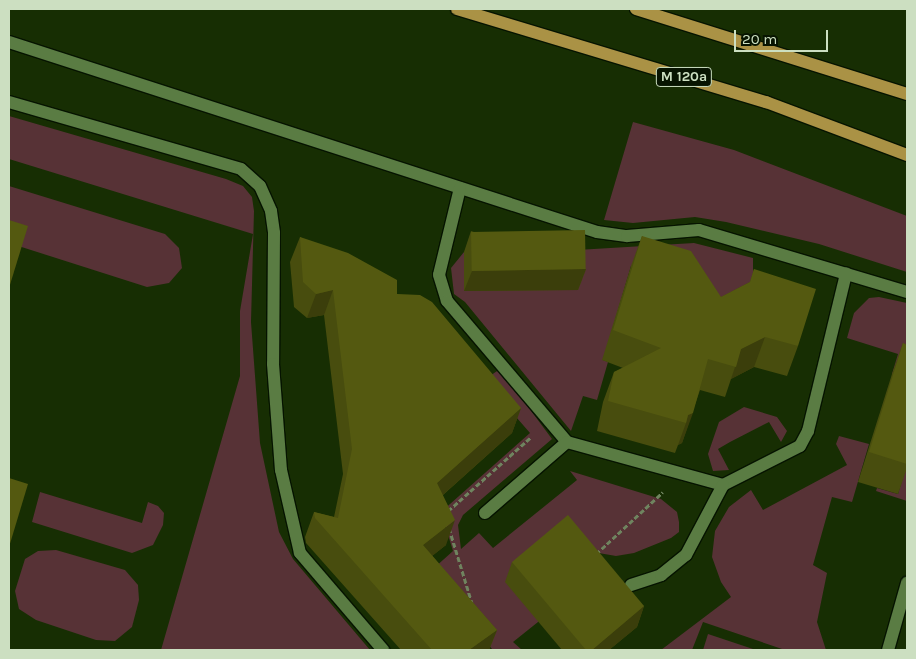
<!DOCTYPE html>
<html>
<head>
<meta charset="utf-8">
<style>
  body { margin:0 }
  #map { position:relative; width:916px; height:659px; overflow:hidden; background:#172e03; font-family:Karla,sans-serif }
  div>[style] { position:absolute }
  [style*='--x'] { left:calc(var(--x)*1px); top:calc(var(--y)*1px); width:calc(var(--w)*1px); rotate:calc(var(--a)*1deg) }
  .green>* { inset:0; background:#573236 }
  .path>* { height:3px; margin-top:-1.5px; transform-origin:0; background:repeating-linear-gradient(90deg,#6f845f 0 5px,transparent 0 7.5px) }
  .roads { filter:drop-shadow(1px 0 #061400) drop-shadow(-1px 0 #061400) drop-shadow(0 1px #061400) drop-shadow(0 -1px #061400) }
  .service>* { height:12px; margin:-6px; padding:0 6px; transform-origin:6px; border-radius:6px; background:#5a7c43 }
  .primary>* { height:12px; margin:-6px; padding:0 6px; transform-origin:6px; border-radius:6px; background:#aa9245 }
  .wall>* { inset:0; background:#484d0e }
  .shaded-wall>* { inset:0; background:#3b3e0b }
  .building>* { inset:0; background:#545910; transform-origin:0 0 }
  span { translate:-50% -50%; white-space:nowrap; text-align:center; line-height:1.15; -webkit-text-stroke:4px #071401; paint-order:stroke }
  .shield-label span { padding:1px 4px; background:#071401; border:1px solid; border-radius:4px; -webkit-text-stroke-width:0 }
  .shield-label { font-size:14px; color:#ccdfc1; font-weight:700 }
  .frame { position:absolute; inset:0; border:10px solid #ccdfc1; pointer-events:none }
  .scale { position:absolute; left:734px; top:30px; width:94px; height:22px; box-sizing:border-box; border:2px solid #ccdfc1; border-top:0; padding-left:6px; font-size:15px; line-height:18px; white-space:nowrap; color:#ccdfc1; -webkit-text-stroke:4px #071401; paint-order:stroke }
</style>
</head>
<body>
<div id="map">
  <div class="green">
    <i style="clip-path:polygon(9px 116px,226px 179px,243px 186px,252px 197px,254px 211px,251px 322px,260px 443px,279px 532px,293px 559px,370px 650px,161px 650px,240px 376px,240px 311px,253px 234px,9px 159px)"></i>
    <i style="clip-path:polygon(633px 122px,734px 150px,907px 216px,907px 272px,819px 244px,726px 222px,695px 217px,633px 223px,604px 220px)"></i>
    <i style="clip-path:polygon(9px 186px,165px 234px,179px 248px,182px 268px,169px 283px,147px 287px,9px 243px)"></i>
    <i style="clip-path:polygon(694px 243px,753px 258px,753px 275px,739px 312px,631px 266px,603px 360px,608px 362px,597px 400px,583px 396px,571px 431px,465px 302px,454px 294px,451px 268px,464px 252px,464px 291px,577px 250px)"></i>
    <i style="clip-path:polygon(879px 297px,907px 303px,907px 378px,892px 374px,898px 354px,847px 338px,854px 313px,869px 298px)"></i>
    <i style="clip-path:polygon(500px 369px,552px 439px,463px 515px,458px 525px,461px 549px,479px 533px,493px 548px,577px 480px,570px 471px,661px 499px,677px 512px,679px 522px,679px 532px,671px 538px,634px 553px,616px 556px,587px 551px,538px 622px,513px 642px,522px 650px,493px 650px,424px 577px,453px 551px,441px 512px,530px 433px,484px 380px)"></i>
    <i style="clip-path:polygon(744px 407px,777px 417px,787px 431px,781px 442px,769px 422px,730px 442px,718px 449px,729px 470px,713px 471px,708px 454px,719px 422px)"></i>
    <i style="clip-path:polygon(839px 436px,869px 444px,852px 502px,832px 497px,813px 565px,827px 573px,817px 622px,826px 650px,785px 650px,703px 622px,692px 650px,661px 650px,731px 597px,721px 582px,712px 557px,715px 531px,729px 507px,751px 490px,763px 510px,847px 465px,836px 444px)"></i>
    <i style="clip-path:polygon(907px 464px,907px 501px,876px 491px,877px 488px,898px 494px)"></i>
    <i style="clip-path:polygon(40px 492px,142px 523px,148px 502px,158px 506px,164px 513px,163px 525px,153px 545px,132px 553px,32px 522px)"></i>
    <i style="clip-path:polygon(56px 550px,125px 570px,138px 585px,139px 600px,132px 627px,115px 641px,96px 640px,36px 620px,19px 609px,15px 591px,25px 559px,38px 551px)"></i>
    <i style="clip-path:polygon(708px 634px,756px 650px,703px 650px)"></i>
  </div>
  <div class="path">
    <i style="--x:448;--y:511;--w:110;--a:-41.7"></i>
    <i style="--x:449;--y:528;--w:78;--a:73"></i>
    <i style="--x:596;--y:554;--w:91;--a:-42.8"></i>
  </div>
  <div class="roads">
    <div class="service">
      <i style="--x:9;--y:42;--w:618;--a:17.91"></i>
      <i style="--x:597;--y:232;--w:30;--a:8"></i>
      <i style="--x:627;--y:236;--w:72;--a:-4.8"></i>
      <i style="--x:699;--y:230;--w:217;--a:16.6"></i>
      <i style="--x:9;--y:102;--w:241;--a:16.1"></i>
      <i style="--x:241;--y:169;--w:25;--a:42"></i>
      <i style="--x:260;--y:186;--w:27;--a:66"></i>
      <i style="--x:271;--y:211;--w:22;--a:82"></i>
      <i style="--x:274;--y:233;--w:131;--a:90.4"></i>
      <i style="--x:273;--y:364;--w:106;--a:85.7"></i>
      <i style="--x:281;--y:470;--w:85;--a:77.1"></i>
      <i style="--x:300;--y:553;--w:128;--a:49.4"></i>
      <i style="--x:460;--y:188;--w:89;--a:103.6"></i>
      <i style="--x:439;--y:275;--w:27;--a:73"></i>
      <i style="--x:447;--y:301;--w:185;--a:49.6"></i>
      <i style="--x:567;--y:442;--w:162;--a:15.4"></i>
      <i style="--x:723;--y:485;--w:86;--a:-26.9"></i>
      <i style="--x:800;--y:446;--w:17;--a:-62"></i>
      <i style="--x:808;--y:431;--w:162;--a:-76.4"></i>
      <i style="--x:485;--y:513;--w:108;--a:-40.9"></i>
      <i style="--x:631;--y:585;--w:32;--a:-18"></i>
      <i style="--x:661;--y:575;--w:32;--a:-39"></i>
      <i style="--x:686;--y:555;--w:79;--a:-62.1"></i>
      <i style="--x:888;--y:650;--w:70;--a:-74.2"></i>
    </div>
    <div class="primary">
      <i style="--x:457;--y:9;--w:323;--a:16.8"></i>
      <i style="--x:766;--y:102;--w:151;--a:20.6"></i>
      <i style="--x:636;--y:9;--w:284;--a:17.4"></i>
    </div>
  </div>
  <div class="wall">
    <i style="clip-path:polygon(471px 231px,586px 269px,578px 290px,464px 291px,464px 252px)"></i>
    <i style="clip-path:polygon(642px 236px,721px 297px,750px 282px,754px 269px,798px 346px,787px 376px,754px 367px,731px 379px,725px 397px,700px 390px,682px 443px,678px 445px,675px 453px,597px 431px,603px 402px,614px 372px,623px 368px,602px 360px,631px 266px)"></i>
    <i style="clip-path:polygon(300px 237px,397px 294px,521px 408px,512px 433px,443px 495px,446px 545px,432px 556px,497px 630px,489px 650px,401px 650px,306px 543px,305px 537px,314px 512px,334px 517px,343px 474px,324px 315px,307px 318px,294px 307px,290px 262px)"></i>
    <i style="clip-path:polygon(903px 343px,907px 345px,907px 468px,898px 494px,858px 482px,892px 374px)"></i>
    <i style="clip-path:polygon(512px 562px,644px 606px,637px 627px,609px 650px,562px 650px,505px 582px)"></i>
  </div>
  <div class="shaded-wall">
    <i style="clip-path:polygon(586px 269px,578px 290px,464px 291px,472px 271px)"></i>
    <i style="clip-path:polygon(333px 290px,324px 315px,307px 318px,316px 294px)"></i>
    <i style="clip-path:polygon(765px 337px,754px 367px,731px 379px,741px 349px)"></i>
    <i style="clip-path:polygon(521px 408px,512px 433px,428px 508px,437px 483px)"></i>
    <i style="clip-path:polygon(693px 413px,682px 443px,678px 445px,686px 423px,688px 415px)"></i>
    <i style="clip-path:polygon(455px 520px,446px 545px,414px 570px,423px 545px)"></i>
    <i style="clip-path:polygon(644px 606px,637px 627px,609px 650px,592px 650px)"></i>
    <i style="clip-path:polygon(497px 630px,489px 650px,469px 650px)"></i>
  </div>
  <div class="building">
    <i style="clip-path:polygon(9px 220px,28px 226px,9px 288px)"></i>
    <i style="left:585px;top:230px;width:39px;height:114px;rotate:89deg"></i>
    <i style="clip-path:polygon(642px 236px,691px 251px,721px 297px,750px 282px,754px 269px,816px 289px,798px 346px,765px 337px,741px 349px,736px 367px,708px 359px,693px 413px,688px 415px,686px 423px,608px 401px,614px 372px,661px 348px,613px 330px)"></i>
    <i style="clip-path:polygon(300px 237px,348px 253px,397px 280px,397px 294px,420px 295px,432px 302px,521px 408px,437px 483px,455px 520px,423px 545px,497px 630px,469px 650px,432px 650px,315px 518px,314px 512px,338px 518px,352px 449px,333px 290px,316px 294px,303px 282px)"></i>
    <i style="clip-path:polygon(903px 343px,907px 345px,907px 464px,869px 452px)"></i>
    <i style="clip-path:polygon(9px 478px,28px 484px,9px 547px)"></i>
    <i style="clip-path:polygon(568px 515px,644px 606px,592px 650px,586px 650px,512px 562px)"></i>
  </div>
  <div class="shield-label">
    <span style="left:684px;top:77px">M 120a</span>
  </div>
  <div class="frame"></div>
  <div class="scale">20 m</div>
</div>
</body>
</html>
